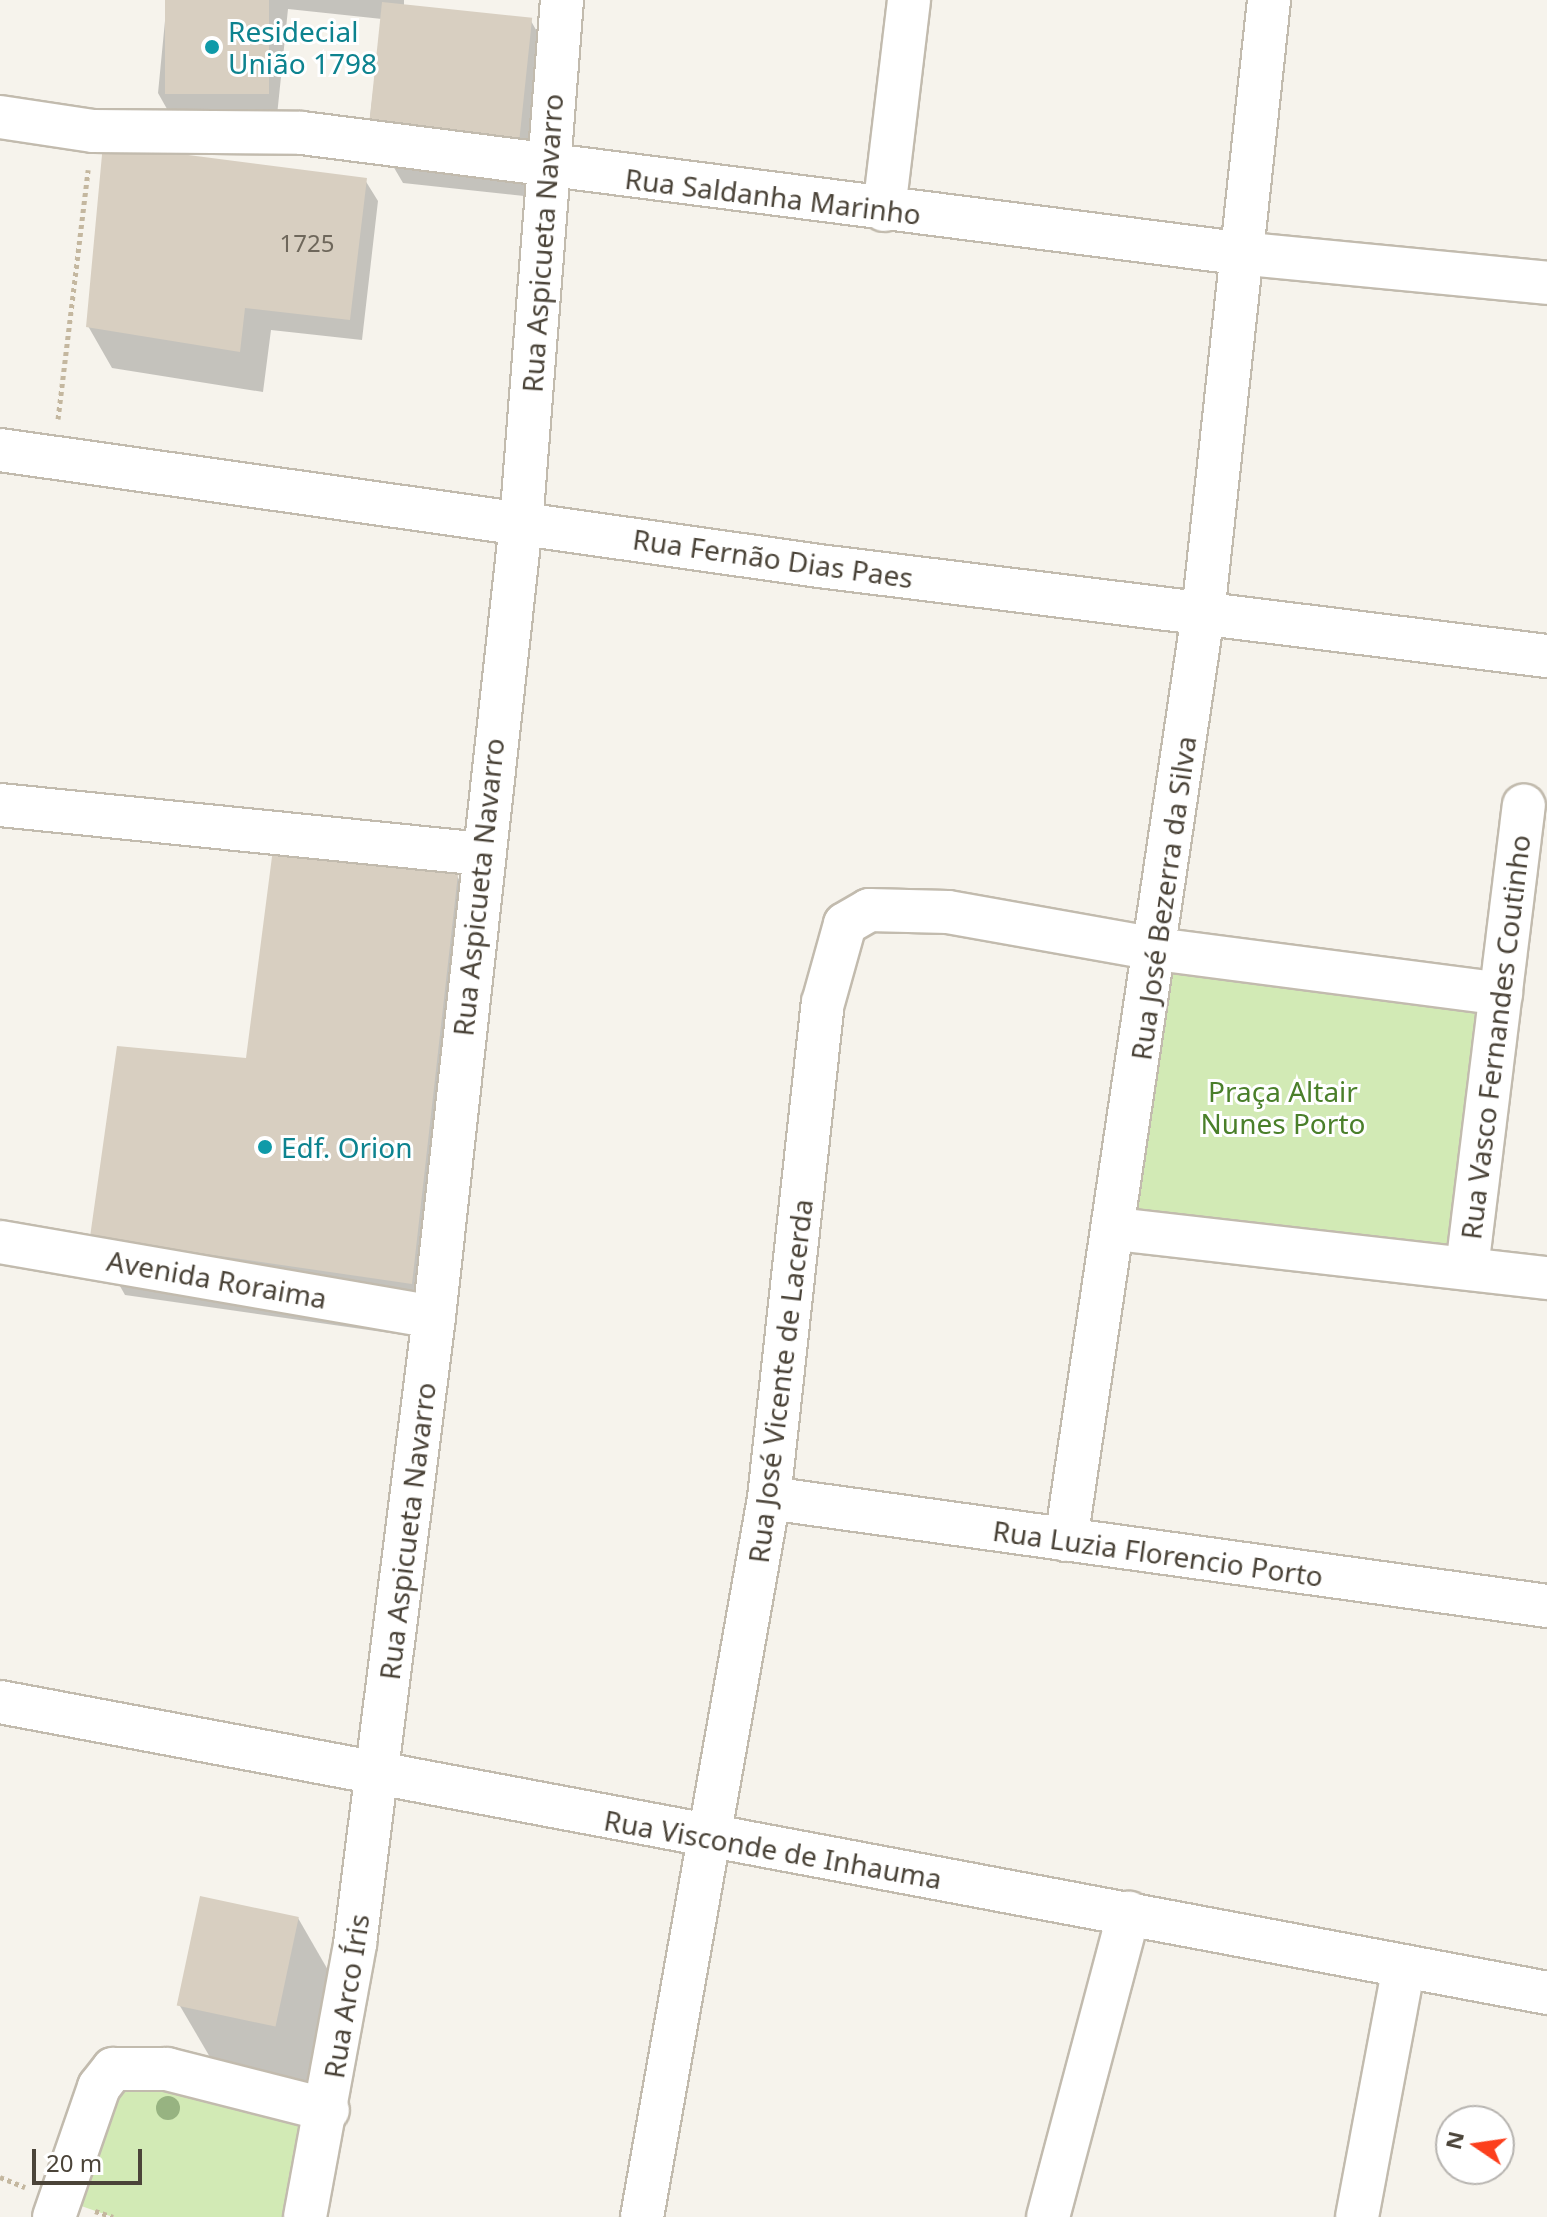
<!DOCTYPE html>
<html>
<head>
<meta charset="utf-8">
<style>
  body { margin:0 }
  #map { position:relative; width:1547px; height:2217px; overflow:hidden; background:#f6f3ec; font-family:"Noto Sans",sans-serif }
  div>[style] { position:absolute }
  [style*='--x'] { left:calc(var(--x)*1px); top:calc(var(--y)*1px); width:calc(var(--w)*1px); rotate:calc(var(--a)*1deg) }
  .green>* { inset:0; background:#d2eab5; transform-origin:0 0 }
  .shadow>* { inset:0; background:#0003 }
  .building>* { inset:0; background:#d8cfc1; transform-origin:0 0 }
  .path>* { height:5px; margin-top:-2.5px; transform-origin:0; background:repeating-linear-gradient(90deg,#c4b79f 0 4px,transparent 0 8px) }
  .roads { filter:drop-shadow(2px 0 #c2bbae) drop-shadow(-2px 0 #c2bbae) drop-shadow(0 2px #c2bbae) drop-shadow(0 -2px #c2bbae) }
  .street>* { height:42px; margin:-21px; padding:0 21px; transform-origin:21px; border-radius:21px; background:#fff }
  .trees>* { width:24px; height:24px; margin:-12px; border-radius:50%; background:#97b381 }
  .dots>* { width:22px; height:22px; translate:-50% -50%; box-sizing:border-box; border:4px solid #fff; border-radius:50% }
  span { translate:-50% -50%; white-space:nowrap; text-align:center; line-height:1.15; -webkit-text-stroke:6px #fff; paint-order:stroke }
  .number-label { font-size:24px; color:#6e675b }
  .number-label span { -webkit-text-stroke-width:0 }
  .culture-label { font-size:28px; color:#0d838f }
  .left { translate:0 -50%; text-align:left }
  .street-label { font-size:28px; color:#4b4439 }
  .park-label { font-size:28px; color:#4a7f2a }
  .north { position:absolute; left:1435px; top:2105px; width:80px; height:80px; box-sizing:border-box; background:#fff; border:2px solid #b7b4b0; border-radius:50%; rotate:283deg; font-size:22px; font-weight:700; line-height:32px; text-align:center; color:#4b4439 }
  .north::after { content:''; display:block; margin:auto; width:28px; height:36px; background:#fc3f1d; clip-path:polygon(50% 0,100% 100%,50% 72%,0 100%) }
  .scale { position:absolute; left:32px; top:2149px; width:110px; height:36px; box-sizing:border-box; border:4px solid #4b4439; border-top:0; padding-left:10px; font-size:24px; line-height:28px; white-space:nowrap; color:#4b4439; -webkit-text-stroke:6px #fff; paint-order:stroke }
</style>
</head>
<body>
<div id="map">
  <div class="green">
    <i style="left:1156px;top:949px;width:348px;height:283px;rotate:7deg"></i>
    <i style="clip-path:polygon(113px 2069px,328px 2110px,305px 2217px,113px 2217px,61px 2199px)"></i>
  </div>
  <div class="shadow">
    <i style="clip-path:polygon(167px 0,404px 0,404px 6px,531px 21px,564px 79px,551px 199px,403px 183px,369px 125px,382px 19px,288px 9px,275px 135px,176px 125px,158px 93px)"></i>
    <i style="clip-path:polygon(365px 180px,378px 201px,362px 340px,271px 330px,263px 392px,112px 368px,88px 326px)"></i>
    <i style="clip-path:polygon(457px 876px,491px 935px,445px 1341px,125px 1295px,92px 1236px)"></i>
    <i style="clip-path:polygon(298px 1918px,332px 1977px,309px 2084px,214px 2064px,180px 2006px)"></i>
  </div>
  <div class="building">
    <i style="left:165px;top:0;width:104px;height:94px"></i>
    <i style="left:382px;top:2px;width:151px;height:124px;rotate:6deg"></i>
    <i style="clip-path:polygon(103px 144px,367px 178px,350px 320px,245px 308px,240px 352px,86px 327px)"></i>
    <i style="clip-path:polygon(274px 841px,458px 874px,412px 1284px,90px 1237px,117px 1046px,246px 1058px)"></i>
    <i style="left:200px;top:1896px;width:101px;height:112px;rotate:12deg"></i>
  </div>
  <div class="path">
    <i style="--x:58;--y:419;--w:251;--a:-83.1"></i>
    <i style="--x:0;--y:2177;--w:27;--a:22"></i>
    <i style="--x:95;--y:2211;--w:19;--a:18"></i>
  </div>
  <div class="roads">
    <div class="street">
      <i style="--x:0;--y:117;--w:94;--a:8.6"></i>
      <i style="--x:93;--y:131;--w:209;--a:0.5"></i>
      <i style="--x:302;--y:133;--w:944;--a:7.31"></i>
      <i style="--x:1238;--y:253;--w:310;--a:5.5"></i>
      <i style="--x:884;--y:210;--w:211;--a:-83.2"></i>
      <i style="--x:0;--y:450;--w:827;--a:8.06"></i>
      <i style="--x:819;--y:566;--w:734;--a:7.05"></i>
      <i style="--x:0;--y:805;--w:482;--a:5.8"></i>
      <i style="--x:1116;--y:1229;--w:434;--a:6.5"></i>
      <i style="--x:0;--y:1242;--w:440;--a:9.8"></i>
      <i style="--x:1467;--y:1268;--w:466;--a:-83"></i>
      <i style="--x:769;--y:1498;--w:785;--a:7.9"></i>
      <i style="--x:1066;--y:1540;--w:936;--a:-81.58"></i>
      <i style="--x:1203;--y:614;--w:618;--a:-83.86"></i>
      <i style="--x:0;--y:1702;--w:1574;--a:10.65"></i>
      <i style="--x:54;--y:2217;--w:138;--a:-70.9"></i>
      <i style="--x:99;--y:2087;--w:23;--a:-52"></i>
      <i style="--x:113;--y:2069;--w:54;--a:0"></i>
      <i style="--x:167;--y:2069;--w:166;--a:14.3"></i>
      <i style="--x:305;--y:2217;--w:278;--a:-79.6"></i>
      <i style="--x:355;--y:1944;--w:632;--a:-82.82"></i>
      <i style="--x:434;--y:1317;--w:798;--a:-83.74"></i>
      <i style="--x:521;--y:524;--w:526;--a:-85.53"></i>
      <i style="--x:642;--y:2217;--w:730;--a:-79.98"></i>
      <i style="--x:769;--y:1498;--w:498;--a:-83.8"></i>
      <i style="--x:823;--y:1003;--w:82;--a:-74.4"></i>
      <i style="--x:845;--y:924;--w:28;--a:-30"></i>
      <i style="--x:869;--y:910;--w:79;--a:1.5"></i>
      <i style="--x:948;--y:912;--w:211;--a:10.1"></i>
      <i style="--x:1156;--y:949;--w:348;--a:7.4"></i>
      <i style="--x:1048;--y:2217;--w:315;--a:-75.1"></i>
      <i style="--x:1357;--y:2217;--w:254;--a:-79.4"></i>
    </div>
  </div>
  <div class="trees">
    <i style="left:168px;top:2108px"></i>
  </div>
  <div class="dots">
    <i style="left:212px;top:47px;background:#0f9aa8"></i>
    <i style="left:265px;top:1147px;background:#0f9aa8"></i>
  </div>
  <div class="number-label">
    <span style="left:307px;top:243px">1725</span>
  </div>
  <div class="culture-label">
    <span class="left" style="left:228px;top:47px">Residecial<br>União 1798</span>
    <span class="left" style="left:281px;top:1147px">Edf. Orion</span>
  </div>
  <div class="street-label">
    <span style="left:773px;top:196px;rotate:7deg">Rua Saldanha Marinho</span>
    <span style="left:542px;top:243px;rotate:-86deg">Rua Aspicueta Navarro</span>
    <span style="left:773px;top:558px;rotate:8deg">Rua Fernão Dias Paes</span>
    <span style="left:478px;top:887px;rotate:-84deg">Rua Aspicueta Navarro</span>
    <span style="left:1163px;top:898px;rotate:-82deg">Rua José Bezerra da Silva</span>
    <span style="left:1495px;top:1037px;rotate:-83deg">Rua Vasco Fernandes Coutinho</span>
    <span style="left:217px;top:1279px;rotate:10deg">Avenida Roraima</span>
    <span style="left:780px;top:1381px;rotate:-83deg">Rua José Vicente de Lacerda</span>
    <span style="left:407px;top:1531px;rotate:-83deg">Rua Aspicueta Navarro</span>
    <span style="left:1158px;top:1553px;rotate:8deg">Rua Luzia Florencio Porto</span>
    <span style="left:773px;top:1849px;rotate:10deg">Rua Visconde de Inhauma</span>
    <span style="left:346px;top:1996px;rotate:-81deg">Rua Arco Íris</span>
  </div>
  <div class="park-label">
    <span style="left:1283px;top:1107px">Praça Altair<br>Nunes Porto</span>
  </div>
  <div class="north">N</div>
  <div class="scale">20 m</div>
</div>
</body>
</html>
